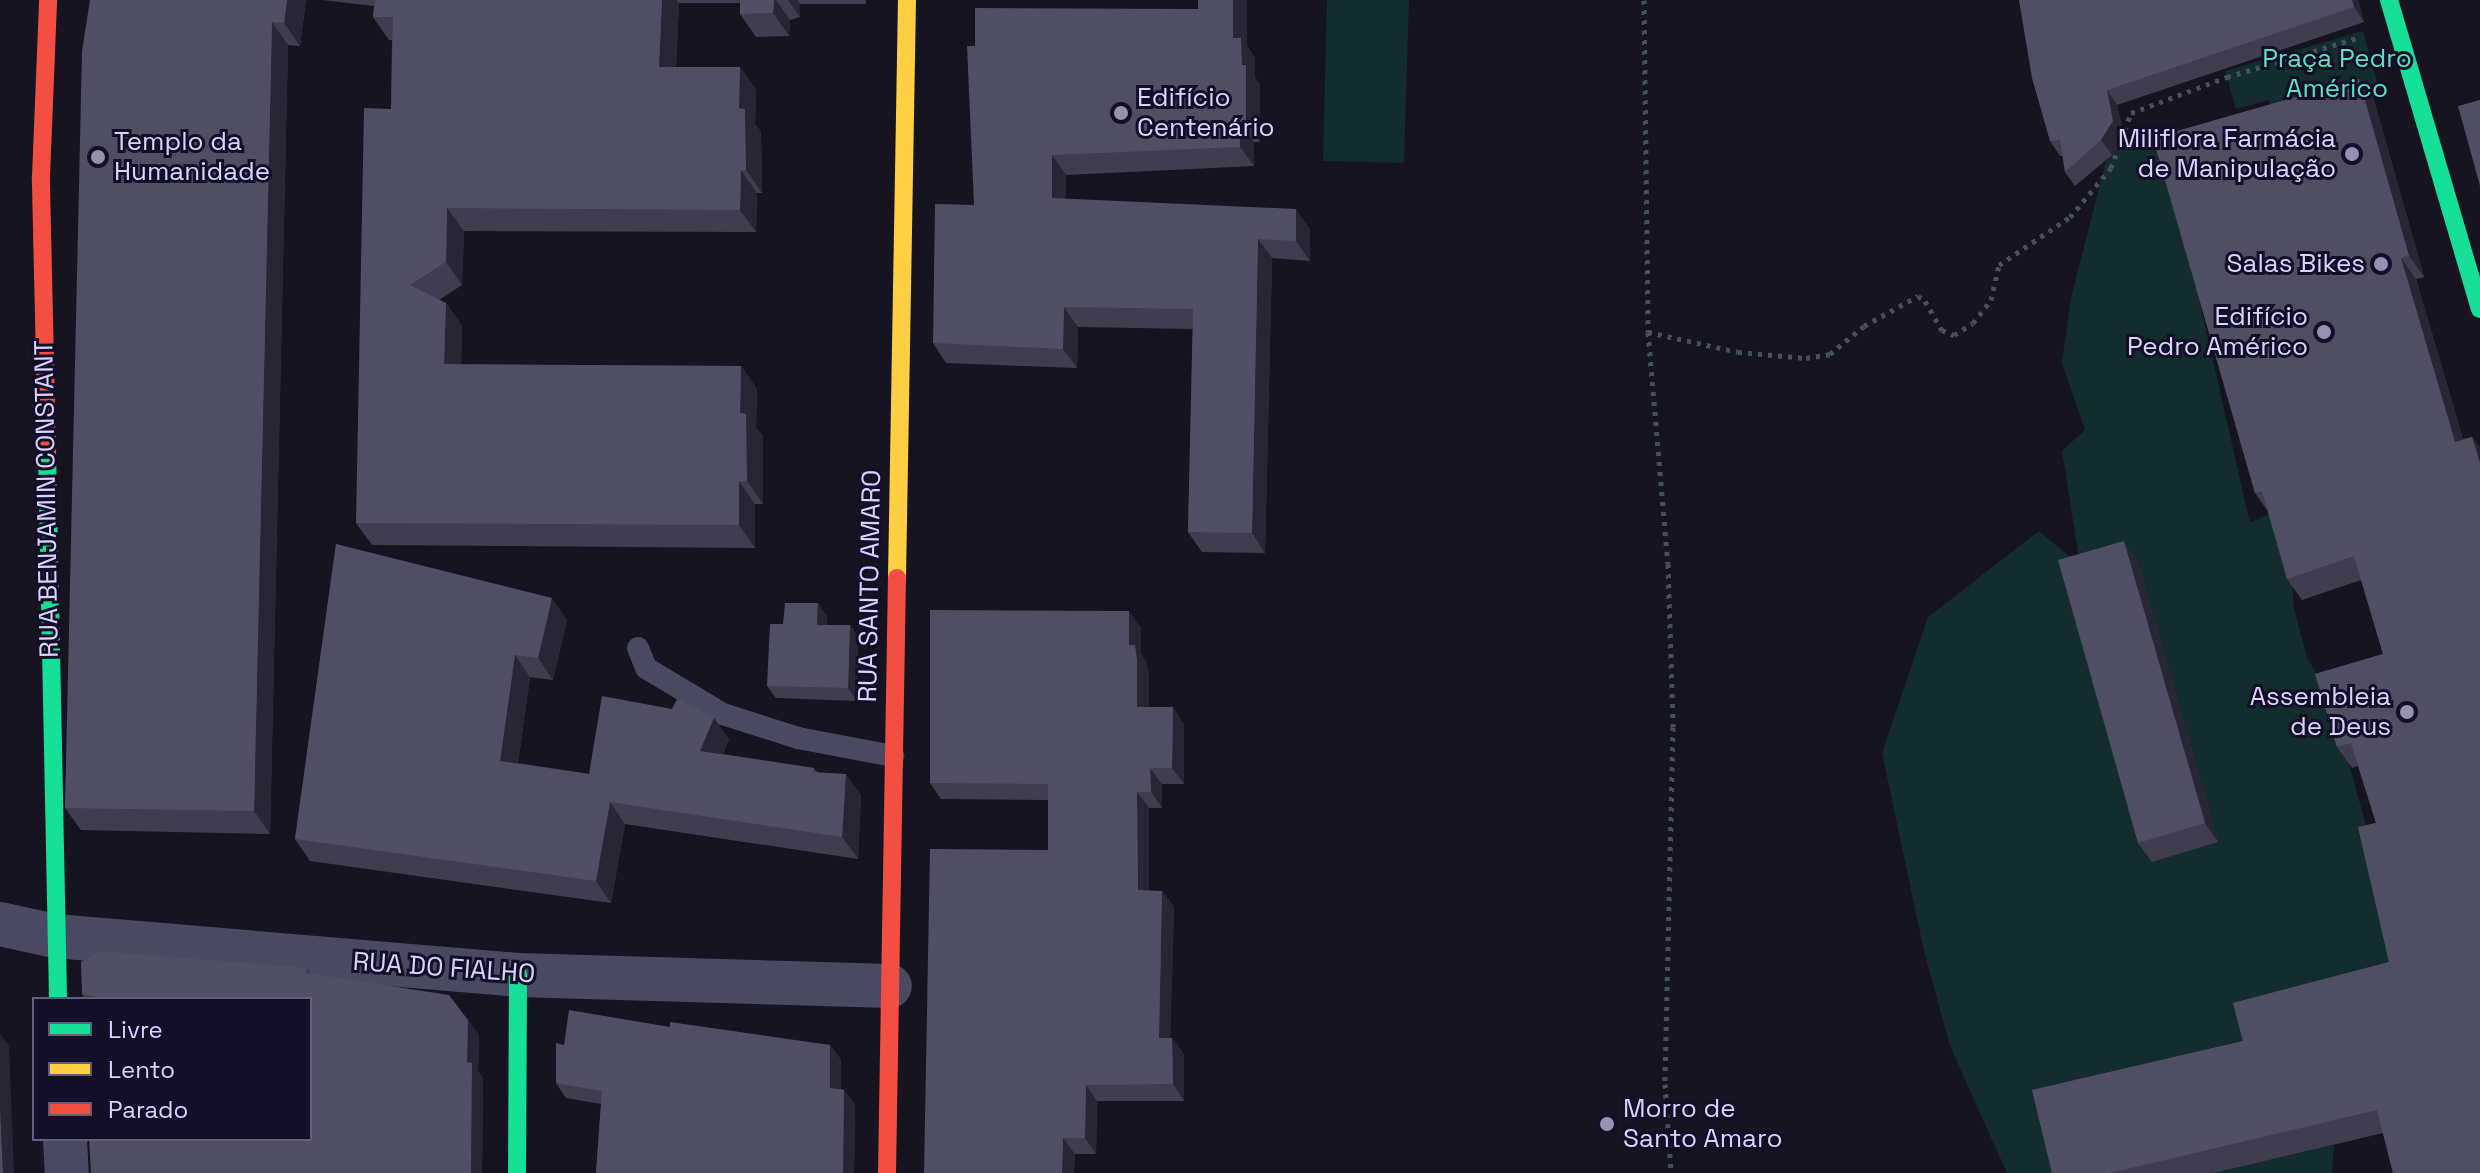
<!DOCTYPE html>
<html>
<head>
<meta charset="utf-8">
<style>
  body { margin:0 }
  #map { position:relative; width:2480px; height:1173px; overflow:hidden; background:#161421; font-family:"Space Grotesk",sans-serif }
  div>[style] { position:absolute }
  .green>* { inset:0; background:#132c2d }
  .path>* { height:5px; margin-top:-2.5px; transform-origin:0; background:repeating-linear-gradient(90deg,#44505f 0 4px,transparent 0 10px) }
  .lane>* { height:22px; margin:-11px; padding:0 11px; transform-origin:11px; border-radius:11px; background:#4a4962 }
  .street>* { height:44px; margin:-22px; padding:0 22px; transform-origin:22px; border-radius:22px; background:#4a4962 }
  .fast>* { height:18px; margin:-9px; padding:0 9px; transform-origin:9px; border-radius:9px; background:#16e098 }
  .slow>* { height:18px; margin:-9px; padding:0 9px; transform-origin:9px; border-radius:9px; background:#ffcf43 }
  .jam>* { height:18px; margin:-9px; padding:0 9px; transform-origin:9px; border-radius:9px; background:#f24e42 }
  .wall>* { inset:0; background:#403d50 }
  .shaded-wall>* { inset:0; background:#282635 }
  .building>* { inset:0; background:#504e63 }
  .dots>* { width:22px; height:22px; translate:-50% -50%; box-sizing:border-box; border:4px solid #130f26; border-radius:50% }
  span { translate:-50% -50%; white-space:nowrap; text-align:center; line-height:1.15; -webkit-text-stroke:6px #130f26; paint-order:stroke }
  .park-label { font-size:26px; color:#5fe0c0 }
  .poi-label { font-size:26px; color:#d9d4ff }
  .left { translate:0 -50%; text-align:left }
  .right { translate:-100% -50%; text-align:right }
  .street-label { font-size:26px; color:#d9d4ff }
  .legend { position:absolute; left:32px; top:997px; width:280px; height:144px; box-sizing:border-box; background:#130f26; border:2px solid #625e7d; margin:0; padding:10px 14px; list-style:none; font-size:24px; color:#d9d4ff }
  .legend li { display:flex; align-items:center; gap:16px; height:40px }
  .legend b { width:40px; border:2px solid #625e7d }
</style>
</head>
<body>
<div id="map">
  <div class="green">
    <div style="clip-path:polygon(1327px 0,1409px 0,1404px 163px,1323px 161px)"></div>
    <div style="clip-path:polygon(2363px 31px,2381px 96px,2276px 126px,2269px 100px,2236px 109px,2225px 71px)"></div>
    <div style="clip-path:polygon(2152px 132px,2167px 159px,2250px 523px,2269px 514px,2291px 564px,2294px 608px,2307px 658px,2330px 695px,2408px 977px,2061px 1173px,2007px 1173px,1950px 1046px,1924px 951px,1882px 753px,1928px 617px,2039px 531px,2080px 565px,2062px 451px,2085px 430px,2062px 363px,2071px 298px,2112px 137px)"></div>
    <div style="clip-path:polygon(2334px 1145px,2332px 1173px,2213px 1173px)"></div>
  </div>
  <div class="path">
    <div style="left:1644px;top:0;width:332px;rotate:89.3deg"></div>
    <div style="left:1648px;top:332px;width:233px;rotate:85.1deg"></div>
    <div style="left:1668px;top:564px;width:163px;rotate:88.2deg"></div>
    <div style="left:1673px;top:727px;width:357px;rotate:91.3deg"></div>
    <div style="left:1665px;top:1084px;width:89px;rotate:86.1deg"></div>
    <div style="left:1648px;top:332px;width:92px;rotate:12.5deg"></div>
    <div style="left:1738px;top:352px;width:68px;rotate:5deg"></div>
    <div style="left:1806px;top:358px;width:24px;rotate:-9deg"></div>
    <div style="left:1830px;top:354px;width:44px;rotate:-39.5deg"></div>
    <div style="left:1864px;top:326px;width:62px;rotate:-29.1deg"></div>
    <div style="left:1918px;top:296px;width:9px;rotate:36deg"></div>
    <div style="left:1925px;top:301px;width:34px;rotate:60deg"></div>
    <div style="left:1942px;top:330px;width:13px;rotate:23deg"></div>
    <div style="left:1954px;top:335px;width:22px;rotate:-32deg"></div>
    <div style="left:1973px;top:323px;width:29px;rotate:-52deg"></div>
    <div style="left:1991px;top:300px;width:36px;rotate:-77deg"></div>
    <div style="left:1999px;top:265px;width:86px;rotate:-34.1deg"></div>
    <div style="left:2070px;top:217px;width:64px;rotate:-50.1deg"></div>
    <div style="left:2111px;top:168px;width:59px;rotate:-70deg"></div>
    <div style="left:2131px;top:113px;width:103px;rotate:-20.6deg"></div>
    <div style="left:2227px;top:77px;width:136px;rotate:-16.7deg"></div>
  </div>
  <div class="lane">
    <div style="left:638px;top:648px;width:22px;rotate:68deg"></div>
    <div style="left:646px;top:668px;width:90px;rotate:30.9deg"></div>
    <div style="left:723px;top:714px;width:79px;rotate:17.7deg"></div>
    <div style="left:798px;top:738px;width:97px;rotate:10.7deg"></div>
  </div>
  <div class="street">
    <div style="left:0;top:924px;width:56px;rotate:12.3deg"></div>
    <div style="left:55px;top:936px;width:465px;rotate:4.8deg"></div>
    <div style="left:518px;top:975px;width:372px;rotate:1.7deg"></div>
    <div style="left:65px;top:1139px;width:34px;rotate:87deg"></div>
  </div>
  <div class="fast">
    <div style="left:2389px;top:0;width:322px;rotate:73.6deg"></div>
    <div style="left:47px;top:450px;width:549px;rotate:88.85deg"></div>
    <div style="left:517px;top:1173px;width:198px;rotate:-89.7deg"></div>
  </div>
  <div class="slow">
    <div style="left:897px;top:578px;width:578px;rotate:-89.01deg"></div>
  </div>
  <div class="jam">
    <div style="left:47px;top:450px;width:273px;rotate:-91.3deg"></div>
    <div style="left:41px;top:177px;width:177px;rotate:-87.7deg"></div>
    <div style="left:887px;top:1173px;width:595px;rotate:-89.04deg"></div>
  </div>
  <div class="wall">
    <div style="clip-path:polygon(90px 0,306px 0,300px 46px,288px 45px,270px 834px,81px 830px,65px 808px)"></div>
    <div style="clip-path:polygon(322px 0,866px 0,866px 4px,800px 4px,800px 17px,790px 20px,789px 36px,756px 37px,740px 14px,740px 3px,679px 3px,676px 67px,740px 67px,756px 90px,755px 124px,761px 132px,762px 193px,757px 193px,756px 232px,464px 231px,462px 285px,439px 300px,446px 303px,462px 326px,461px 365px,741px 366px,757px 389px,756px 428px,763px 436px,763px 504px,755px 504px,755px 548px,372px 545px,356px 523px,391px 109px,392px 40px,389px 40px,373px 17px,374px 6px)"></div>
    <div style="clip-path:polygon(1198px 0,1247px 0,1247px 46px,1255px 58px,1255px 78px,1260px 84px,1260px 142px,1254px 142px,1254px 166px,1066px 175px,1066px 199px,1310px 229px,1310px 261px,1272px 258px,1265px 553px,1202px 552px,1188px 532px,1193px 329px,1078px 327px,1077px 368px,946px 363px,933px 343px,974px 205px,975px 46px,1198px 9px)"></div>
    <div style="clip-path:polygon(2019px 0,2358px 0,2364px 22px,2117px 105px,2124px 135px,2112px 155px,2075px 186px,2065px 172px,2063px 156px,2060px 156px,2050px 141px)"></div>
    <div style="clip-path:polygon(2359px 79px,2374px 100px,2424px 277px,2416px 279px,2463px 439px,2472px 437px,2480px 448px,2480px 1173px,2393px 1173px,2383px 1133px,2214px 1173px,2052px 1173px,2032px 1090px,2243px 1041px,2233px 1003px,2389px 962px,2358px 827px,2376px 823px,2358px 766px,2352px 768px,2337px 747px,2315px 674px,2383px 654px,2361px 580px,2302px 600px,2287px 579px,2269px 513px,2255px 493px,2153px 138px)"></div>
    <div style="clip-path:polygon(336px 544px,567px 620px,553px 680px,530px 677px,518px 763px,589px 774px,729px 739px,723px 754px,814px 768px,817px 772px,861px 795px,858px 859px,625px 824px,611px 903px,310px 861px,295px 839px)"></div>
    <div style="clip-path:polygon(2137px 560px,2218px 842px,2152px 862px,2138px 843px)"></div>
    <div style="clip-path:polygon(827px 616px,827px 625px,850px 625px,858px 638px,857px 701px,776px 698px,767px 686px,783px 624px)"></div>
    <div style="clip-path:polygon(1141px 628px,1141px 654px,1146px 661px,1149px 675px,1149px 707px,1184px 724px,1184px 784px,1162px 784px,1162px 808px,1149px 808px,1149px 891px,1162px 891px,1174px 907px,1170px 1038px,1172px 1038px,1184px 1054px,1184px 1101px,1097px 1101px,1096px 1154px,1075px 1154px,1074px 1173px,924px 1173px,1048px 850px,1048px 800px,941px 799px,930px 783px)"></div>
    <div style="clip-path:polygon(307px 968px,311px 974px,479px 1035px,478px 1071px,483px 1078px,482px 1173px,91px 1173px,310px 999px,85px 999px,82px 994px)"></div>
    <div style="clip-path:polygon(670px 1027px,830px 1045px,841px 1060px,841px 1089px,844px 1090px,855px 1105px,854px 1173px,596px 1173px,601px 1104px,566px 1098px,556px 1083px,564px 1045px)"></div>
  </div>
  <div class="shaded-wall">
    <div style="clip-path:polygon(287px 0,306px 0,300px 46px,284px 23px)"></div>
    <div style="clip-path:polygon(662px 0,676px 0,679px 3px,675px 90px,659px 67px)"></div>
    <div style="clip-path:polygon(774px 0,776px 0,790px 20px,789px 36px,773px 13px)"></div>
    <div style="clip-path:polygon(788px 0,797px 0,800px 4px,800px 17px)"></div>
    <div style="clip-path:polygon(1233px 0,1247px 0,1247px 46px,1255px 58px,1255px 78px,1260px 84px,1260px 142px,1246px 122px,1242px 65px,1233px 38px)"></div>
    <div style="clip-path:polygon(2352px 0,2358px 0,2364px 22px,2354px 7px)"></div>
    <div style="clip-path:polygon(272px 22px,288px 45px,270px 834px,254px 811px)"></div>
    <div style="clip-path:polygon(740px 67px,756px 90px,755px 124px,761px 132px,762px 193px,746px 170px,739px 108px)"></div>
    <div style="clip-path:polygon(2359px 79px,2374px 100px,2424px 277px,2409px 256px)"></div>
    <div style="clip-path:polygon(2107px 90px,2117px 105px,2124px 135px,2112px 155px,2101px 140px)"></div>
    <div style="clip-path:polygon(1240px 122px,1254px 142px,1254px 166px,1240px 147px)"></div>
    <div style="clip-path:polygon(1052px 155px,1066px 175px,1066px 218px,1052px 198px)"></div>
    <div style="clip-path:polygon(741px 170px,757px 193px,756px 232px,740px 210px)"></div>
    <div style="clip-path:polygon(447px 208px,464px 231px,462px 285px,446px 262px)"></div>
    <div style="clip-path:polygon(1296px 209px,1310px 229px,1310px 261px,1296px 241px)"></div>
    <div style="clip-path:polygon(1258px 239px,1272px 258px,1265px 553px,1252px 533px)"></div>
    <div style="clip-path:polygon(2401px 258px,2416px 279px,2470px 463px,2455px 442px)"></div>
    <div style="clip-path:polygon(446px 303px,462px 326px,460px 387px,444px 364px)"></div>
    <div style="clip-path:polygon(1064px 307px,1078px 327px,1077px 368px,1063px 349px)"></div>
    <div style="clip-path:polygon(741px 366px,757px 389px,756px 428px,763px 436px,763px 504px,747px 481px,740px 413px)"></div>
    <div style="clip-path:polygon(2472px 437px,2480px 448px,2480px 463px)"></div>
    <div style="clip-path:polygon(739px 481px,755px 504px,755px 548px,739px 525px)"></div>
    <div style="clip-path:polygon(2124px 541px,2137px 560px,2218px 842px,2205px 823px)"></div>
    <div style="clip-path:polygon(552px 598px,567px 620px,553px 680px,538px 658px)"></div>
    <div style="clip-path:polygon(818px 603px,827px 616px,826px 637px,817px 625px)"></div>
    <div style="clip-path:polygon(1129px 611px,1141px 628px,1141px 654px,1146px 661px,1149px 675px,1149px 723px,1137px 707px,1129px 645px)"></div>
    <div style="clip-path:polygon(850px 625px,858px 638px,857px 701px,848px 688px)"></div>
    <div style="clip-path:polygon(515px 655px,530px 677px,515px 783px,500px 761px)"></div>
    <div style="clip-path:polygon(1173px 707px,1184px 724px,1184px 784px,1172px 768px)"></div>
    <div style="clip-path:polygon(714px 718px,729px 739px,715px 772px,700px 751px)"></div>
    <div style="clip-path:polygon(1150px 768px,1162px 784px,1162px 808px,1151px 792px)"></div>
    <div style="clip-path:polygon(846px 774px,861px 795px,858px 859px,842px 837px)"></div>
    <div style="clip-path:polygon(1137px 792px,1149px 808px,1149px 907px,1138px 890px)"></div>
    <div style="clip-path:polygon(610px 802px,625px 824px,611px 903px,596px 881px)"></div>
    <div style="clip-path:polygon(1162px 891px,1174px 907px,1170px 1054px,1159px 1038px)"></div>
    <div style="clip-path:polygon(468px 1020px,479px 1035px,478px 1071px,483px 1078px,482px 1173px,471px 1173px,467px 1062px)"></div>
    <div style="clip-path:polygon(0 1034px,9px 1046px,14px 1173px,3px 1173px,0 1107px)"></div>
    <div style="clip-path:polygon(1172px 1038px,1184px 1054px,1184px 1101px,1173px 1084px)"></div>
    <div style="clip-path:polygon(830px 1045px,841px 1060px,841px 1103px,830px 1088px)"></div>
    <div style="clip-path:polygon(1086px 1085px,1097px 1101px,1096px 1154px,1085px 1138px)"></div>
    <div style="clip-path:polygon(844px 1090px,855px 1105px,854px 1173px,843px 1173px)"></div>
    <div style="clip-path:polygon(1063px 1138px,1075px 1154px,1074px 1173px,1062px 1173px)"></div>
  </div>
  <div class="building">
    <div style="clip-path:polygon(90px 0,287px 0,284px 23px,272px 22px,254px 811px,65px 808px,82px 51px)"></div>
    <div style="clip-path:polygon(375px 0,662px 0,659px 67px,740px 67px,739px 108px,745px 109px,746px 170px,741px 170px,740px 210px,447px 208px,446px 262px,410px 285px,446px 303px,444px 364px,741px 366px,740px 413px,746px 414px,747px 481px,739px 481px,739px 525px,356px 523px,364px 108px,391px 109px,393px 17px,373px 17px)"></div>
    <div style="clip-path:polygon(740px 0,774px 0,773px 13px,740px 14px)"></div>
    <div style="clip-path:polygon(1198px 0,1233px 0,1233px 38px,1241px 38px,1242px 65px,1246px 65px,1246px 122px,1240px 122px,1240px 147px,1052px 155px,1052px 198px,1296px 209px,1296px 241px,1258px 239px,1252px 533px,1188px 532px,1193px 309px,1064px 307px,1063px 349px,933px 343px,935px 204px,974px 205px,967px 46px,975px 46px,975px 8px,1198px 9px)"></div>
    <div style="clip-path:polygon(2019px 0,2352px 0,2354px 7px,2107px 90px,2113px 121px,2101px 140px,2065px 172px,2060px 140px,2050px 141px,2032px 78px)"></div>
    <div style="clip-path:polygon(2359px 79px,2409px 256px,2401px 258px,2455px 442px,2472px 437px,2480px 463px,2480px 1173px,2393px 1173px,2377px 1110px,2110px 1173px,2052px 1173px,2032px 1090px,2243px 1041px,2233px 1003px,2389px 962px,2358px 827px,2376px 823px,2351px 743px,2337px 747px,2315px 674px,2383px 654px,2354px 556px,2287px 579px,2262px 491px,2255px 493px,2153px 138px)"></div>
    <div style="clip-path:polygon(2480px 100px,2480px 186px,2458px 106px)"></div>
    <div style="clip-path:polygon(2124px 541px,2205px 823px,2138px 843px,2058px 560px)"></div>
    <div style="clip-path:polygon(336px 544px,552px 598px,538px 658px,515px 655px,500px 761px,589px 774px,602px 696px,672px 709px,677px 699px,714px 718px,700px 751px,814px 768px,813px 772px,846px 774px,842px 837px,610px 802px,596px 881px,295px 839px)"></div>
    <div style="clip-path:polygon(785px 603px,818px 603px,817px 625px,850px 625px,848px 688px,767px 686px,770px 624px,783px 624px)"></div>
    <div style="clip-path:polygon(930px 610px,1129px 611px,1129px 645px,1135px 645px,1137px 659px,1137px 707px,1173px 707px,1172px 768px,1150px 768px,1151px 792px,1137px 792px,1138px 890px,1162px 891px,1159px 1038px,1172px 1038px,1173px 1084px,1086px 1085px,1085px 1138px,1063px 1138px,1062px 1173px,924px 1173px,930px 849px,1048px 850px,1048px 784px,930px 783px)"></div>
    <div style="clip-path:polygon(99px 951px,307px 968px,306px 973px,449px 995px,468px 1020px,467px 1062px,472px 1063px,471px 1173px,91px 1173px,89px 1139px,310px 1139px,310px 999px,102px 999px,102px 998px,82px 994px,81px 962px)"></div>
    <div style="clip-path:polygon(569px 1010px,670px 1027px,670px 1022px,830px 1045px,830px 1088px,844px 1090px,843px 1173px,596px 1173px,602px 1091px,556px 1083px,556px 1043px,564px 1045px)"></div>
    <div style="clip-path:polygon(0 1107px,3px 1173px,0 1173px)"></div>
  </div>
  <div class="dots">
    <div style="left:1121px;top:113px;background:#9591b1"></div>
    <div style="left:2352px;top:154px;background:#9591b1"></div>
    <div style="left:98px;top:157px;background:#9591b1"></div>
    <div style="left:2381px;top:264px;background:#9591b1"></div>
    <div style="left:2324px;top:332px;background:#9591b1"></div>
    <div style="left:2407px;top:712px;background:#9591b1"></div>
    <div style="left:1607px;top:1124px;background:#9591b1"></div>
  </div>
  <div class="park-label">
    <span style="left:2337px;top:74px">Praça Pedro<br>Américo</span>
  </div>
  <div class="poi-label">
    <span class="left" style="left:1137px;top:113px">Edifício<br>Centenário</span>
    <span class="right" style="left:2336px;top:154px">Miliflora Farmácia<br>de Manipulação</span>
    <span class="left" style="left:114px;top:157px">Templo da<br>Humanidade</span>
    <span class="right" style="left:2365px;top:264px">Salas Bikes</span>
    <span class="right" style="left:2308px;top:332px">Edifício<br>Pedro Américo</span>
    <span class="right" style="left:2391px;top:712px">Assembleia<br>de Deus</span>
    <span class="left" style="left:1623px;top:1124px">Morro de<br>Santo Amaro</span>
  </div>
  <div class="street-label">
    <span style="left:47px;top:499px;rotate:-91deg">RUA BENJAMIN CONSTANT</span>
    <span style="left:870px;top:586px;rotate:-89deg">RUA SANTO AMARO</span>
    <span style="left:444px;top:968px;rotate:4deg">RUA DO FIALHO</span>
  </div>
  <ul class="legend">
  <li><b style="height:10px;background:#16e098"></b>Livre</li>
  <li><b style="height:10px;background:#ffcf43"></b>Lento</li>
  <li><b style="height:10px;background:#f24e42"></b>Parado</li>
  </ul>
</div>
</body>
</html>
